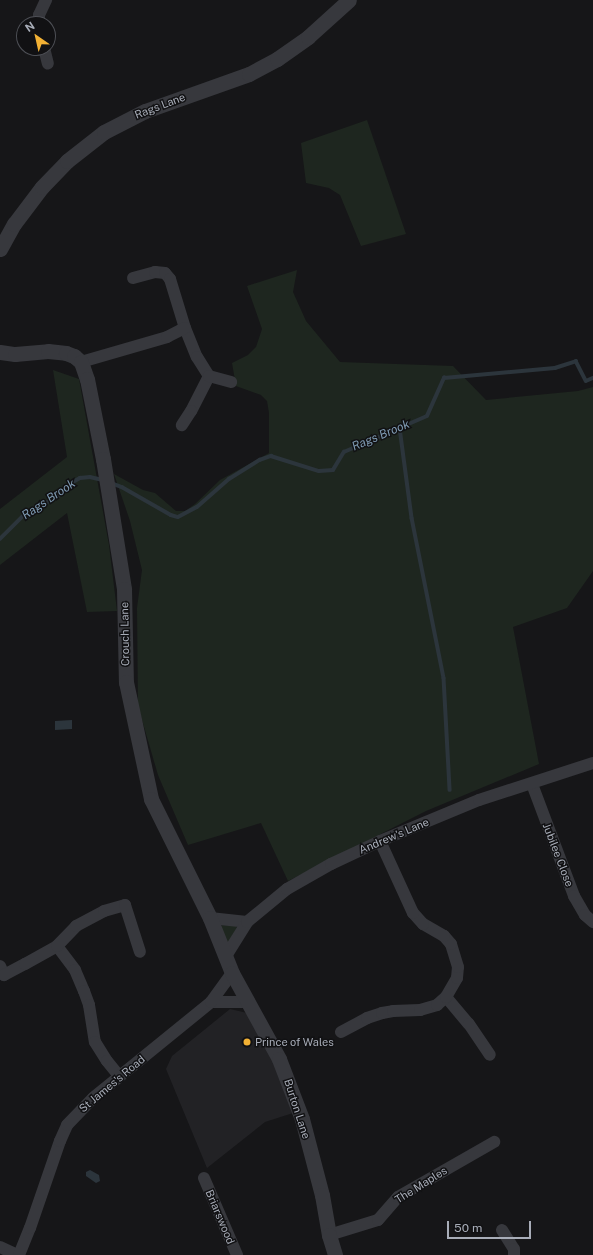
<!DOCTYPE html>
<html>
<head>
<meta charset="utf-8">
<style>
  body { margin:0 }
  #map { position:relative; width:593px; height:1255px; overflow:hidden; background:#161618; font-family:"Public Sans",sans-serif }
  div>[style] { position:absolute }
  .built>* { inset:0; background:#222225 }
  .green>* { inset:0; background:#1e261f }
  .water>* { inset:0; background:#2c353c }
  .stream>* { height:3.5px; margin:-1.75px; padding:0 1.75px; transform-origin:1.75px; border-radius:1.75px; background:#2c353c }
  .minor>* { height:12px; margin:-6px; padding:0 6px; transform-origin:6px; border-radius:6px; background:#37383d }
  .tertiary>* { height:15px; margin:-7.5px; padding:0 7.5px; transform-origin:7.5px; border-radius:7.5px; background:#37383d }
  .dots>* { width:11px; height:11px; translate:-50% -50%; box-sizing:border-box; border:2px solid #111113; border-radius:50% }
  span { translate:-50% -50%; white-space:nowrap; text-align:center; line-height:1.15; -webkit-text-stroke:3px #111113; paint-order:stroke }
  .street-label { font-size:11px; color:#a8adb8 }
  .poi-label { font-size:11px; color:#a8adb8 }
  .left { translate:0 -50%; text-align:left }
  .water-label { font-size:12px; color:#7f9bb3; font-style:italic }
  .north { position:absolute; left:16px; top:16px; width:40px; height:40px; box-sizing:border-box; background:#111113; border:1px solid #4d4f55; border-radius:50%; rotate:326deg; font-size:11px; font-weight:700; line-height:16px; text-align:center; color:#a8adb8 }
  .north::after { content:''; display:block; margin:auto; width:14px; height:18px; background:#f2b134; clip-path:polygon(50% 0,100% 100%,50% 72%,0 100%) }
  .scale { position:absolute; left:447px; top:1221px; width:84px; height:18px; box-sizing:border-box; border:2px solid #a8adb8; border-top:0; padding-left:5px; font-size:12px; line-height:14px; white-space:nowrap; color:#a8adb8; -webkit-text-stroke:3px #111113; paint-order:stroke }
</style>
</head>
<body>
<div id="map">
  <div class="built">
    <div style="clip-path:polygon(230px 1009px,247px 1013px,279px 1072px,293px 1113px,265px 1122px,207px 1168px,166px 1069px,172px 1056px)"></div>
  </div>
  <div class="green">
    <div style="clip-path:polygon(367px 120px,406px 234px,361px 246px,340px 195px,329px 188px,306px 183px,301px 143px)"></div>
    <div style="clip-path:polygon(297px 270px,293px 292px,306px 321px,340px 362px,453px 366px,486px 400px,578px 391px,593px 387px,593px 571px,567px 608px,513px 627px,539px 764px,426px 811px,288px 881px,261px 823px,188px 845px,158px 775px,138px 706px,137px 608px,142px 570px,130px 521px,114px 474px,143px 490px,155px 493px,176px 511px,185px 511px,195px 504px,220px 480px,269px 453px,269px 413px,267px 401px,261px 395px,236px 386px,232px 363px,248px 355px,256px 347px,262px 329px,247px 286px)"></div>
    <div style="clip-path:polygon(53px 370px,79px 379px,109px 545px,117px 611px,87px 612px,67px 513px,0 565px,0 509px,67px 457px)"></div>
    <div style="clip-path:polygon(222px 925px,236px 926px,237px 928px,227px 944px,221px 927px)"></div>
  </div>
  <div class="water">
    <div style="clip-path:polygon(72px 720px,72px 729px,55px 730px,55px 721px)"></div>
    <div style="clip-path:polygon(90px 1170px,99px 1175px,100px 1181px,96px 1183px,86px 1176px,86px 1172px)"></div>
  </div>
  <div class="stream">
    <div style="left:400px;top:428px;width:91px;rotate:82.4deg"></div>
    <div style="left:412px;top:518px;width:163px;rotate:78.7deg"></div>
    <div style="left:444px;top:678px;width:112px;rotate:86.9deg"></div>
    <div style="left:111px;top:483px;width:12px;rotate:20deg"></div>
    <div style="left:122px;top:487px;width:56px;rotate:29.7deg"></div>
    <div style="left:171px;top:515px;width:7px;rotate:16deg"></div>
    <div style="left:178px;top:517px;width:21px;rotate:-28deg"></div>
    <div style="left:197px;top:507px;width:43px;rotate:-41.2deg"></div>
    <div style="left:229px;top:479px;width:36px;rotate:-32deg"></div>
    <div style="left:260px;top:460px;width:12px;rotate:-20deg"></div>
    <div style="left:271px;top:456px;width:50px;rotate:17.4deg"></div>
    <div style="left:319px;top:471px;width:14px;rotate:-4deg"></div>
    <div style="left:333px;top:470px;width:21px;rotate:-59deg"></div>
    <div style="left:344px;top:452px;width:90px;rotate:-23.4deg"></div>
    <div style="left:427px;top:416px;width:42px;rotate:-65.9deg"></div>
    <div style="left:444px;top:378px;width:111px;rotate:-5.1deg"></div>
    <div style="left:555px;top:368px;width:22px;rotate:-18deg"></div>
    <div style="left:576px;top:361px;width:22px;rotate:63deg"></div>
    <div style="left:586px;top:381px;width:8px;rotate:-23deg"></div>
    <div style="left:0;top:539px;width:37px;rotate:-45deg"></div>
    <div style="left:26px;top:513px;width:34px;rotate:-27deg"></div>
    <div style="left:56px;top:498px;width:23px;rotate:-43deg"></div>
    <div style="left:73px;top:482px;width:8px;rotate:-30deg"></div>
    <div style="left:80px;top:478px;width:10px;rotate:-6deg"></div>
    <div style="left:90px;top:477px;width:13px;rotate:13deg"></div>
  </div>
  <div class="minor">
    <div style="left:39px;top:24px;width:9px;rotate:-90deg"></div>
    <div style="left:39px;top:15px;width:17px;rotate:-65deg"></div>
    <div style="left:44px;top:48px;width:16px;rotate:76deg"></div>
    <div style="left:133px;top:278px;width:23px;rotate:-15deg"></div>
    <div style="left:155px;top:272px;width:10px;rotate:6deg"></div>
    <div style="left:165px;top:273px;width:8px;rotate:50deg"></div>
    <div style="left:170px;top:279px;width:51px;rotate:73deg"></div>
    <div style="left:185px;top:328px;width:31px;rotate:68deg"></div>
    <div style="left:197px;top:357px;width:22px;rotate:58deg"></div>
    <div style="left:209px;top:376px;width:39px;rotate:117deg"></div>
    <div style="left:191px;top:411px;width:17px;rotate:123deg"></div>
    <div style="left:81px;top:362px;width:90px;rotate:-16.2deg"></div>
    <div style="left:167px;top:337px;width:20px;rotate:-27deg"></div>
    <div style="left:209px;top:376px;width:23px;rotate:15deg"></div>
    <div style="left:532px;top:784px;width:120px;rotate:69.4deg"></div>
    <div style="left:574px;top:896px;width:22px;rotate:60deg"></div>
    <div style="left:585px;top:915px;width:11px;rotate:41deg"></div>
    <div style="left:210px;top:918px;width:37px;rotate:6deg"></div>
    <div style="left:57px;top:946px;width:30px;rotate:53deg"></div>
    <div style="left:75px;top:970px;width:23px;rotate:67deg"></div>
    <div style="left:84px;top:991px;width:15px;rotate:70deg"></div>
    <div style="left:89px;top:1005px;width:37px;rotate:81deg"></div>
    <div style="left:95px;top:1042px;width:22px;rotate:58deg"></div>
    <div style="left:107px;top:1061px;width:19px;rotate:51deg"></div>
    <div style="left:226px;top:956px;width:40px;rotate:-58deg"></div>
    <div style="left:247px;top:922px;width:52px;rotate:-39.5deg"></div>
    <div style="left:287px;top:889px;width:51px;rotate:-29.6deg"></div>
    <div style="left:331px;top:864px;width:54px;rotate:-25.1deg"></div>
    <div style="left:380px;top:841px;width:107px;rotate:-22.5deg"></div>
    <div style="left:479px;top:800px;width:120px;rotate:-18deg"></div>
    <div style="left:0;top:966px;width:10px;rotate:66deg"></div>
    <div style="left:4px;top:975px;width:24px;rotate:-28deg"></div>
    <div style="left:25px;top:964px;width:37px;rotate:-29deg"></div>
    <div style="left:57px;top:946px;width:28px;rotate:-46deg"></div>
    <div style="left:76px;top:926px;width:32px;rotate:-28deg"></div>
    <div style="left:104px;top:911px;width:22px;rotate:-16deg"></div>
    <div style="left:125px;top:905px;width:49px;rotate:72.3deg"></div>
    <div style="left:446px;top:997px;width:35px;rotate:50deg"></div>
    <div style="left:469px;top:1024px;width:37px;rotate:56deg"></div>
    <div style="left:211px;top:1002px;width:38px"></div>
    <div style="left:341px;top:1032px;width:30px;rotate:-28deg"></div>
    <div style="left:367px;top:1018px;width:16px;rotate:-18deg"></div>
    <div style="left:382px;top:1013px;width:11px;rotate:-10deg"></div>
    <div style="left:393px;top:1011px;width:27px;rotate:-2deg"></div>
    <div style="left:420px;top:1010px;width:18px;rotate:-16deg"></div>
    <div style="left:437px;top:1005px;width:12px;rotate:-42deg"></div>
    <div style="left:446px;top:997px;width:22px;rotate:-60deg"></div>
    <div style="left:457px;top:978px;width:11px;rotate:-85deg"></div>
    <div style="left:458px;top:967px;width:24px;rotate:-107deg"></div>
    <div style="left:451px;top:944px;width:11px;rotate:-131deg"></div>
    <div style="left:444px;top:936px;width:24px;rotate:-150deg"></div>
    <div style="left:423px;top:924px;width:15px;rotate:-132deg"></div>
    <div style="left:413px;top:913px;width:79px;rotate:-114.6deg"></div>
    <div style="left:204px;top:1178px;width:84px;rotate:66.8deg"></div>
    <div style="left:502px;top:1230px;width:22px;rotate:58deg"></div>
    <div style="left:514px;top:1249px;width:6px;rotate:90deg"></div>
    <div style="left:329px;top:1235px;width:51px;rotate:-17deg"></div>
    <div style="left:378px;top:1220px;width:30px;rotate:-49deg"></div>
    <div style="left:398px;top:1197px;width:111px;rotate:-29.8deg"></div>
    <div style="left:0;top:1247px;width:19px;rotate:25deg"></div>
    <div style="left:19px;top:1255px;width:29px;rotate:-68deg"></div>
    <div style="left:30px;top:1228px;width:92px;rotate:-71deg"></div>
    <div style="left:60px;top:1141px;width:17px;rotate:-66deg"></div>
    <div style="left:67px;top:1125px;width:37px;rotate:-46deg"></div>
    <div style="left:93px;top:1098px;width:152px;rotate:-39.1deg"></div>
    <div style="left:211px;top:1002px;width:36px;rotate:-54deg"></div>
  </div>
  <div class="tertiary">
    <div style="left:0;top:249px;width:29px;rotate:-61deg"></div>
    <div style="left:14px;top:224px;width:46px;rotate:-52.9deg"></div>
    <div style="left:42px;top:187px;width:36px;rotate:-46deg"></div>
    <div style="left:67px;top:161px;width:47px;rotate:-38.1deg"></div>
    <div style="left:104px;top:132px;width:46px;rotate:-27.1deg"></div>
    <div style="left:145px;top:111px;width:110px;rotate:-19.6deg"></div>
    <div style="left:249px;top:74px;width:32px;rotate:-28deg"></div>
    <div style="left:277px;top:59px;width:38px;rotate:-35deg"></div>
    <div style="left:308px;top:37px;width:55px;rotate:-42.1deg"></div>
    <div style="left:0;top:352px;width:15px;rotate:8deg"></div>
    <div style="left:15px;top:354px;width:33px;rotate:-5deg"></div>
    <div style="left:48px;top:351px;width:18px;rotate:6deg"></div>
    <div style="left:66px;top:353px;width:9px;rotate:21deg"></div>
    <div style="left:74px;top:356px;width:9px;rotate:41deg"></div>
    <div style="left:81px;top:362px;width:18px;rotate:71deg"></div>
    <div style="left:87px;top:379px;width:82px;rotate:78.7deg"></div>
    <div style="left:103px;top:459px;width:132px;rotate:80.8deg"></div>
    <div style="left:124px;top:589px;width:93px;rotate:88.8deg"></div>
    <div style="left:126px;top:682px;width:120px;rotate:77.9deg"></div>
    <div style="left:151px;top:799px;width:133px;rotate:63.6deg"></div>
    <div style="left:210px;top:918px;width:59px;rotate:68.2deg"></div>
    <div style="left:232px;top:973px;width:98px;rotate:61.3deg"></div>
    <div style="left:279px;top:1059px;width:64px;rotate:69deg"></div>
    <div style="left:302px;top:1119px;width:79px;rotate:75.3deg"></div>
    <div style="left:322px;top:1195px;width:41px;rotate:80.1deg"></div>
    <div style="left:329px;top:1235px;width:21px;rotate:73deg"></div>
  </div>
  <div class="dots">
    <div style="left:247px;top:1042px;background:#f2b134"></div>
  </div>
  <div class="street-label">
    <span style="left:160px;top:106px;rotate:-21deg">Rags Lane</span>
    <span style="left:125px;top:634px;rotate:-91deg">Crouch Lane</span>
    <span style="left:394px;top:836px;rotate:-23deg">Andrew's Lane</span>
    <span style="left:558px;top:855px;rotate:69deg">Jubilee Close</span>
    <span style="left:112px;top:1084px;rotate:-40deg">St James's Road</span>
    <span style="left:297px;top:1109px;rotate:72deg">Burton Lane</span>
    <span style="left:421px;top:1185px;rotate:-32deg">The Maples</span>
    <span style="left:220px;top:1217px;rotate:67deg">Briarswood</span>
  </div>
  <div class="poi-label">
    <span class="left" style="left:255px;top:1042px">Prince of Wales</span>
  </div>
  <div class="water-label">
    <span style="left:381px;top:436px;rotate:-23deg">Rags Brook</span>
    <span style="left:49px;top:500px;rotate:-34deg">Rags Brook</span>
  </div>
  <div class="north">N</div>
  <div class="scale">50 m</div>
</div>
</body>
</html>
